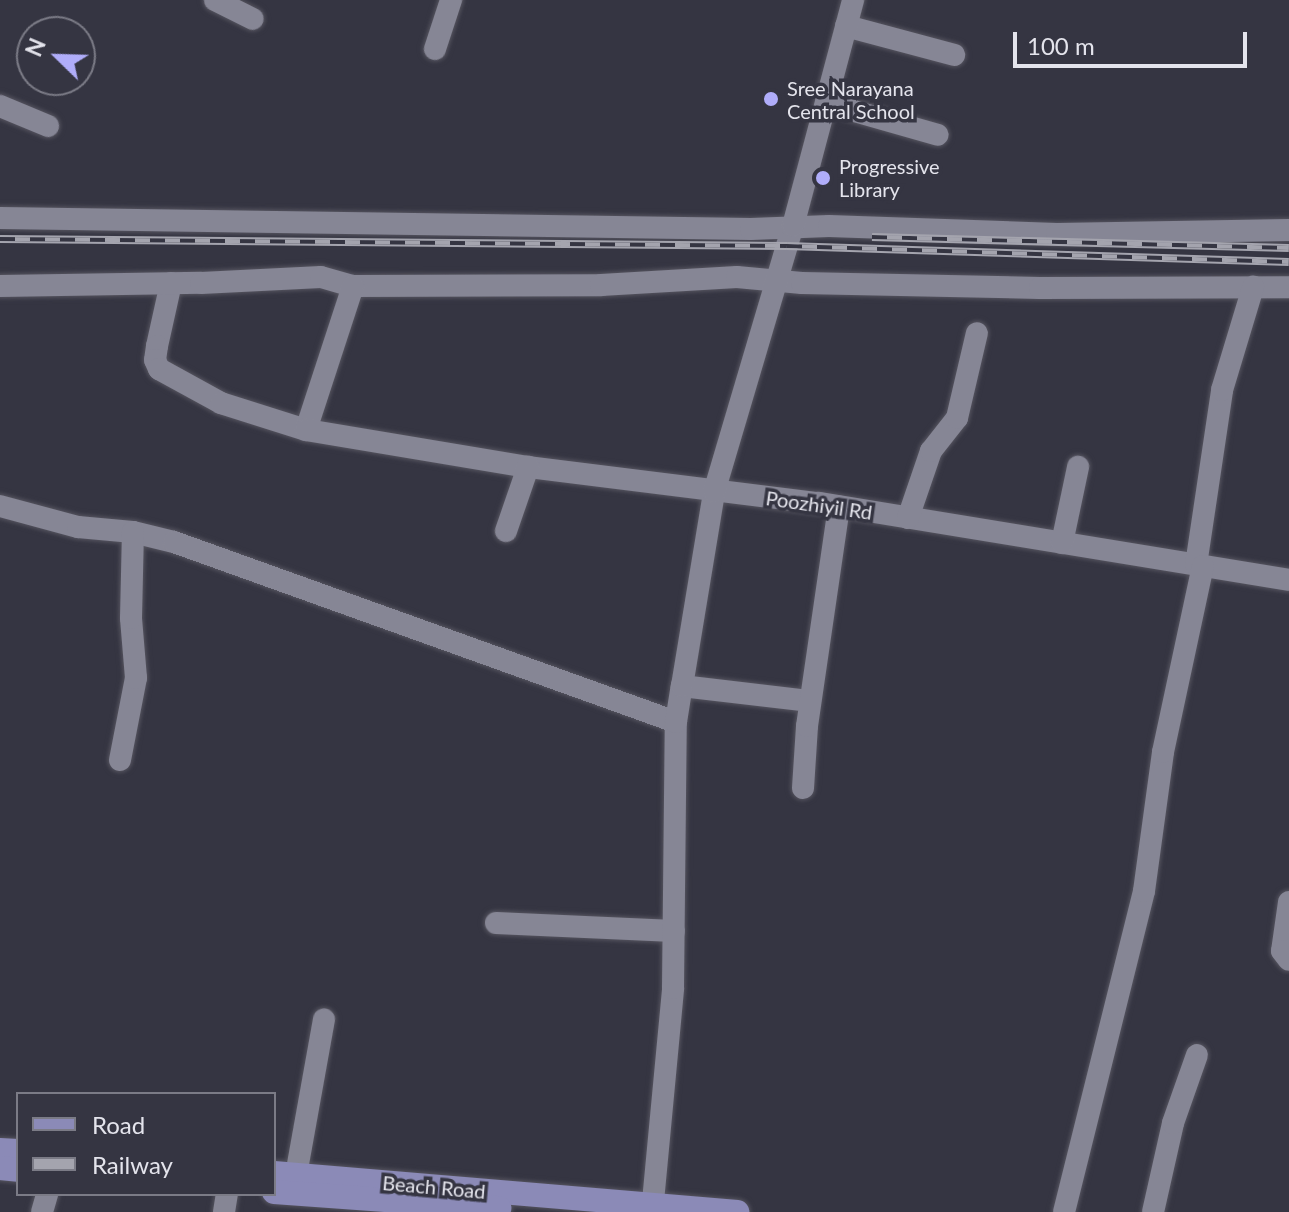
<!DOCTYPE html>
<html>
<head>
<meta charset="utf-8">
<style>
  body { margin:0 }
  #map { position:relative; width:1289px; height:1212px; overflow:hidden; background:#353542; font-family:Lato,sans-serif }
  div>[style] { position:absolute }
  .roads { filter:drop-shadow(0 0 2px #55545f) drop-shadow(0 0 2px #55545f) }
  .minor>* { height:22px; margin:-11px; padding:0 11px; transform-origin:11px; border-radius:11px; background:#868695 }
  .major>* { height:24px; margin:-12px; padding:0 12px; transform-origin:12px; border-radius:12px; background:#8b8ab7 }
  .rail>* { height:8px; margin-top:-4px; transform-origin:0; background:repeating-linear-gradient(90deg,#353542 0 15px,#a4a4ae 0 30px); box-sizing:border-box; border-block:2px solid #a4a4ae }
  .dots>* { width:22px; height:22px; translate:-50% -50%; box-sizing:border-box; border:4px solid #353542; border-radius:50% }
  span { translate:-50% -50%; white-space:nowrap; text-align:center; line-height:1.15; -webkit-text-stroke:7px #353542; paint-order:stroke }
  .poi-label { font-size:20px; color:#e4e4ec }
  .left { translate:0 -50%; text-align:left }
  .street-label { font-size:20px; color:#e4e4ec }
  .legend { position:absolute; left:16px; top:1092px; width:260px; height:104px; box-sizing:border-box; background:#353542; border:2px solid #7b7b86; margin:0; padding:10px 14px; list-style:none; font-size:24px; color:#e4e4ec }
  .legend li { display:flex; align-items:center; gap:16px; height:40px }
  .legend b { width:40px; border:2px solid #7b7b86 }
  .north { position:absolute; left:16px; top:16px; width:80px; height:80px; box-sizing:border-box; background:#353542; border:2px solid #7b7b86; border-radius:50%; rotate:293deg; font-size:22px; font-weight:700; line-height:32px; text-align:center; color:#e4e4ec }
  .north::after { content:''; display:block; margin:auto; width:28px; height:36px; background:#b0adfa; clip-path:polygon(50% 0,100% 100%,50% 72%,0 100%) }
  .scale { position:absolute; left:1013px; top:32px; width:234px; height:36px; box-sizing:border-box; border:4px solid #e4e4ec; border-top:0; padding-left:10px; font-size:24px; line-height:28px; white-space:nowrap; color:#e4e4ec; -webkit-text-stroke:6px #353542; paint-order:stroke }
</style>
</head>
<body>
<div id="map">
  <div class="roads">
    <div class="minor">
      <div style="left:215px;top:0;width:42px;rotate:26.6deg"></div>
      <div style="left:846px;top:26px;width:112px;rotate:15deg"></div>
      <div style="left:435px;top:49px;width:52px;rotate:-71.9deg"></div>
      <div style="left:826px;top:103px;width:116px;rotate:15.9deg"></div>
      <div style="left:0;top:106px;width:52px;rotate:22.6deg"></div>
      <div style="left:0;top:218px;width:751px;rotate:0.84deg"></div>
      <div style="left:751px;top:229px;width:78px;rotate:-2.2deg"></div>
      <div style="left:829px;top:226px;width:228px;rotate:2deg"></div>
      <div style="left:1057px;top:234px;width:232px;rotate:-1deg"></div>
      <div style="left:171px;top:283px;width:65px;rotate:102.5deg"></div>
      <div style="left:157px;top:346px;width:14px;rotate:98deg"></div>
      <div style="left:155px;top:360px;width:10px;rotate:66deg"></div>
      <div style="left:159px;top:369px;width:71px;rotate:28.7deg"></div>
      <div style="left:221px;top:403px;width:89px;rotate:17.6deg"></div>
      <div style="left:0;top:286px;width:201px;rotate:-0.9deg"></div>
      <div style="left:201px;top:283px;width:120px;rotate:-2.9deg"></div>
      <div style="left:321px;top:277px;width:33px;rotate:16deg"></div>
      <div style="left:353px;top:286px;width:248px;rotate:-0.2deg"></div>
      <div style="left:601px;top:285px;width:136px;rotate:-3.4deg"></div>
      <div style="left:737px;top:277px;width:65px;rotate:5.3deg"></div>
      <div style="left:802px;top:283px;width:238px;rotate:1.2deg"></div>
      <div style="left:1040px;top:288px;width:249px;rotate:-0.2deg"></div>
      <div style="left:353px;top:286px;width:151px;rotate:108.1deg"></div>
      <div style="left:306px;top:430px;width:225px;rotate:9.5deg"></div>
      <div style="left:528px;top:467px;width:293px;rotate:7.1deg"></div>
      <div style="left:819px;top:503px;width:476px;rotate:9.3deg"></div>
      <div style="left:0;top:506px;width:81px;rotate:15.1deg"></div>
      <div style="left:78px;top:527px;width:55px;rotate:5.2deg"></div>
      <div style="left:133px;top:532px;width:42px;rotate:13.7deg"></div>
      <div style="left:174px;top:542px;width:533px;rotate:19.73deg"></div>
      <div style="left:908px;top:518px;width:71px;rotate:-71.1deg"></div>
      <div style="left:931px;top:451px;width:42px;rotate:-51.8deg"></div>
      <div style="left:957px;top:418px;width:87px;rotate:-76.8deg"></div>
      <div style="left:506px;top:531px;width:68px;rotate:-71deg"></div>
      <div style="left:1062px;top:543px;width:78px;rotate:-78.1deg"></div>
      <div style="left:1196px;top:565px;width:177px;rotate:-81.5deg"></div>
      <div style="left:1222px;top:390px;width:108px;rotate:-73.2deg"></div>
      <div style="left:682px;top:686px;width:129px;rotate:6.7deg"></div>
      <div style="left:120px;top:760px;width:84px;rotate:-79deg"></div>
      <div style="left:136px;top:678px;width:60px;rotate:-94.8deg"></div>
      <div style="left:131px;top:618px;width:86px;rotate:-88.7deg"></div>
      <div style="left:803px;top:788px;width:62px;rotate:-86.3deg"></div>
      <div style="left:807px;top:726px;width:222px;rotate:-81.7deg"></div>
      <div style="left:1289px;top:902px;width:49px;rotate:98.1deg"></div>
      <div style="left:1282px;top:951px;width:11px;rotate:52deg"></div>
      <div style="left:496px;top:923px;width:178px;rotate:2.6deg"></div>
      <div style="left:296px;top:1175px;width:158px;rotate:-79.8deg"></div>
      <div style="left:42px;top:1212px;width:19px;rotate:-74deg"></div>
      <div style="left:224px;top:1212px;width:18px;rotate:-81deg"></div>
      <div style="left:652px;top:1212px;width:225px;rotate:-84.6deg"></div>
      <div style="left:673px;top:988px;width:266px;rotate:-89.4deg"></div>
      <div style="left:676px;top:722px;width:36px;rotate:-81deg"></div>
      <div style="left:682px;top:686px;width:197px;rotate:-80.6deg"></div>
      <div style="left:714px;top:492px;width:277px;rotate:-73.5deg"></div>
      <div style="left:793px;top:226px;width:234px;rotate:-75.1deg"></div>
      <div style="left:1064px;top:1212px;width:331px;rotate:-76deg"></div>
      <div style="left:1144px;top:891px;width:140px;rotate:-82.2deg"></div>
      <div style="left:1163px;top:752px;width:190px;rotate:-77.9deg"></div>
      <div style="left:1153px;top:1212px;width:91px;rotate:-77.3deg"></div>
      <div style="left:1173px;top:1123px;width:72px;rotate:-70.6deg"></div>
    </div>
    <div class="major">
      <div style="left:0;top:1150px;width:18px;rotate:3deg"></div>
      <div style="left:0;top:1168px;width:18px;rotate:6deg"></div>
      <div style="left:274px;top:1173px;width:465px;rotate:4.8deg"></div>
      <div style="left:274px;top:1192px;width:226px;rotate:4.1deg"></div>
    </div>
  </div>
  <div class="rail">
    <div style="left:872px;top:237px;width:417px;rotate:1.5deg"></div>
    <div style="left:0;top:239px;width:787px;rotate:0.51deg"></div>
    <div style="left:787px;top:246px;width:502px;rotate:1.83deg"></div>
  </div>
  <div class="dots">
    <div style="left:771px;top:99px;background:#b0adfa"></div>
    <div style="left:823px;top:178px;background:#b0adfa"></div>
  </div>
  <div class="poi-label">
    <span class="left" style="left:787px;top:100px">Sree Narayana<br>Central School</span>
    <span class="left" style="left:839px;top:178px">Progressive<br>Library</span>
  </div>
  <div class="street-label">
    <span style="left:819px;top:505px;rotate:8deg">Poozhiyil Rd</span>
    <span style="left:434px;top:1187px;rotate:5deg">Beach Road</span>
  </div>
  <ul class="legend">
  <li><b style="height:10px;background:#8b8ab7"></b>Road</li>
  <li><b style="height:10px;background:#a4a4ae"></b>Railway</li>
  </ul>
  <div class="north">N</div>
  <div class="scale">100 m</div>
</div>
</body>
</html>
